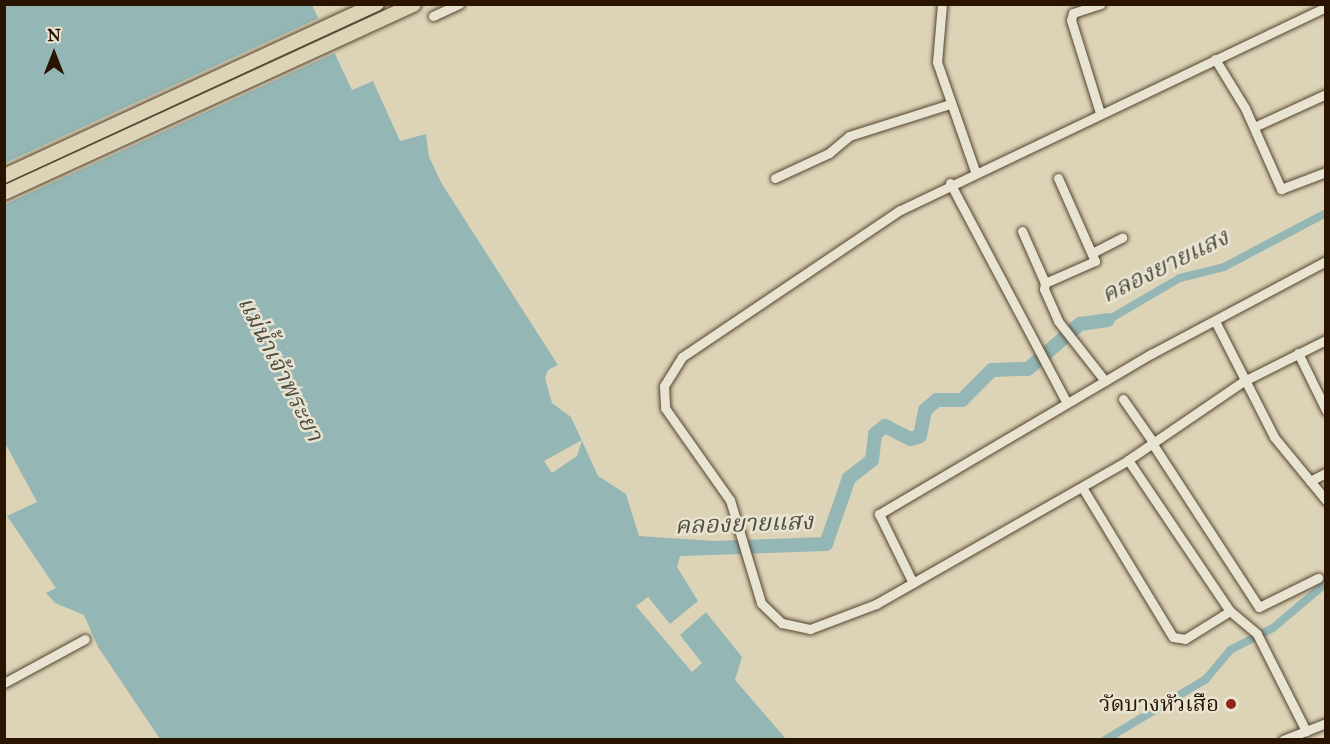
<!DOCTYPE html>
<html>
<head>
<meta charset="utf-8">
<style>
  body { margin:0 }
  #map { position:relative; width:1330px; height:744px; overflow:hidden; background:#ddd4b8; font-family:"IM FELL Great Primer","Noto Serif Thai",serif }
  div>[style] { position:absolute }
  .water>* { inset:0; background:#94b7b6 }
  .pier>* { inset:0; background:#ddd4b8 }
  .canal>* { height:8px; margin:-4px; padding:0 4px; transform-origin:4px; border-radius:4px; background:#94b7b6 }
  .river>* { height:14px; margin:-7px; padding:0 7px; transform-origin:7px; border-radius:7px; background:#94b7b6 }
  .roads { filter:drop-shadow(0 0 2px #56442f) drop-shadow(0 0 2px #56442f) }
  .minor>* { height:9px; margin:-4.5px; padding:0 4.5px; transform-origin:4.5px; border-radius:4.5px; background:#e9e3d1 }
  .highway>* { height:14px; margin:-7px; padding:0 7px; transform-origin:7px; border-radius:7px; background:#ddd4b8 }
  .dots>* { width:16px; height:16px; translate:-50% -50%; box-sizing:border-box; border:3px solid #e9e3d1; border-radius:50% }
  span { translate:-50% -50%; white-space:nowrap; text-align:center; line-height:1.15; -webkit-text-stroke:5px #e9e3d1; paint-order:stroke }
  .poi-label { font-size:22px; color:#291401 }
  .right { translate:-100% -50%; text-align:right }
  .water-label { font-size:24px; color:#4e4d40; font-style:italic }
  .frame { position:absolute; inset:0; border:6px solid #291401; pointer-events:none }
  .north { position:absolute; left:24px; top:24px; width:60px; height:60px; -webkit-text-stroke:4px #e9e3d1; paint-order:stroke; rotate:0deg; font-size:16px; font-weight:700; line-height:24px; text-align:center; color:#291401 }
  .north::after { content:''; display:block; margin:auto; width:21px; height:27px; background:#291401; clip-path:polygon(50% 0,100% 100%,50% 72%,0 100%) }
</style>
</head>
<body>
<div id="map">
  <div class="water">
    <div style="clip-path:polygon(4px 5px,312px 5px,352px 90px,373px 81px,400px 141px,426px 134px,429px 157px,442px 184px,558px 365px,548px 370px,545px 378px,552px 403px,571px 417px,598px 476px,626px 494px,639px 536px,730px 542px,732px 551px,699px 550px,680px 556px,677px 567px,698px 601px,670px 624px,648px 597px,636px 606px,692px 672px,702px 663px,680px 635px,706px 612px,742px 657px,735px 680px,786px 739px,160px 739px,98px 647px,84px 615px,55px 603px,46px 593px,56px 588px,7px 516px,37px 502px,5px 443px)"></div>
  </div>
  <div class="pier">
    <div style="clip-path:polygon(321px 17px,337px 52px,4px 205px,5px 163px)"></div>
    <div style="clip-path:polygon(582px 440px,577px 456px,552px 473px,544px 461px)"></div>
  </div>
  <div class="canal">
    <div style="left:1108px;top:320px;width:83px;rotate:-30.3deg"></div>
    <div style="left:1180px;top:278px;width:45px;rotate:-14deg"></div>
    <div style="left:1224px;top:267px;width:115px;rotate:-27.9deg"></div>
    <div style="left:1105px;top:740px;width:118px;rotate:-31.1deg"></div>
    <div style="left:1206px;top:679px;width:38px;rotate:-50deg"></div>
    <div style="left:1230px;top:650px;width:48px;rotate:-27.1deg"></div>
    <div style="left:1273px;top:628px;width:70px;rotate:-40.3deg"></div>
  </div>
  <div class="river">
    <div style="left:682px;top:549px;width:144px;rotate:-2deg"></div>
    <div style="left:826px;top:544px;width:70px;rotate:-70.8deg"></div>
    <div style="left:849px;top:478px;width:29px;rotate:-38deg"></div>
    <div style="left:872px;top:460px;width:26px;rotate:-83deg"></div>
    <div style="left:875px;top:434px;width:13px;rotate:-39deg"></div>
    <div style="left:885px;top:426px;width:29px;rotate:27deg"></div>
    <div style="left:911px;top:439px;width:9px;rotate:-18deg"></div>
    <div style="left:920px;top:436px;width:26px;rotate:-79deg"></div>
    <div style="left:925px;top:410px;width:16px;rotate:-40deg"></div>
    <div style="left:937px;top:400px;width:25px"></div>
    <div style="left:962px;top:400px;width:42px;rotate:-45deg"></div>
    <div style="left:992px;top:370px;width:36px;rotate:-2deg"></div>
    <div style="left:1028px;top:369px;width:69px;rotate:-40.9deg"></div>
    <div style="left:1080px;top:324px;width:28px;rotate:-8deg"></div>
  </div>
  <div class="roads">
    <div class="minor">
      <div style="left:942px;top:4px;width:58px;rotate:94.9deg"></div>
      <div style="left:937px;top:62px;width:115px;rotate:70.8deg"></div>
      <div style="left:1326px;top:7px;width:472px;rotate:154.5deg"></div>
      <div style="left:900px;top:210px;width:263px;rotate:146deg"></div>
      <div style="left:682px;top:357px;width:34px;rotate:122deg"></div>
      <div style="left:664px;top:386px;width:22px;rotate:87deg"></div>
      <div style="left:665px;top:408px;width:113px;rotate:54.8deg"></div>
      <div style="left:730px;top:500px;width:108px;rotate:73.2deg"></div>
      <div style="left:761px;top:603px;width:29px;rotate:44deg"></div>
      <div style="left:782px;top:623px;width:29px;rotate:12deg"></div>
      <div style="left:810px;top:629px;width:71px;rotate:-20.7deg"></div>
      <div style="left:876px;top:604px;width:290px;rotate:-29.7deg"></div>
      <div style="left:1128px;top:460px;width:140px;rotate:-34.3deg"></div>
      <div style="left:1244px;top:381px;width:92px;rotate:-26.6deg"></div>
      <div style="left:433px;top:16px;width:29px;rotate:-25deg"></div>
      <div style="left:1215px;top:59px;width:57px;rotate:58.5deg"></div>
      <div style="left:1245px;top:108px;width:89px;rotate:66deg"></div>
      <div style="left:1281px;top:189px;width:48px;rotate:-20.7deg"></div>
      <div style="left:1100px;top:113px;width:97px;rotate:-107.3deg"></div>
      <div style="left:1071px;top:20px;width:7px;rotate:-74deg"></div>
      <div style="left:1073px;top:13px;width:29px;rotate:-18deg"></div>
      <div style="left:1254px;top:127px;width:79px;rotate:-24.6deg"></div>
      <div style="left:775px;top:178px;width:60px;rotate:-24.8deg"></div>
      <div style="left:829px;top:153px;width:26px;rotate:-40deg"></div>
      <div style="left:849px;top:136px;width:106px;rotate:-17.6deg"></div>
      <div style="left:1058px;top:178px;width:91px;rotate:66deg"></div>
      <div style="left:1095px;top:261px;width:55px;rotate:156.3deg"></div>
      <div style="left:1045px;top:283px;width:6px;rotate:99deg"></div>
      <div style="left:1044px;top:289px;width:35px;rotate:66deg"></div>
      <div style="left:1058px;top:321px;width:76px;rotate:51.9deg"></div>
      <div style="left:950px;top:183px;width:249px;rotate:62deg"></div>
      <div style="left:1022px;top:231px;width:57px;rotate:66.1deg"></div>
      <div style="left:1092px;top:253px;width:34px;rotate:-27deg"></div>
      <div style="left:1215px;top:321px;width:130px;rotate:63deg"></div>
      <div style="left:1274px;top:437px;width:82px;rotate:50.5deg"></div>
      <div style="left:1298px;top:353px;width:64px;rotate:63.8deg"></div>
      <div style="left:1123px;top:399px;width:52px;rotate:55.1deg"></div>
      <div style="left:1152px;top:443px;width:196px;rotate:56.9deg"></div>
      <div style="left:1259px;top:607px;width:66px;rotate:-26.2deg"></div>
      <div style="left:1128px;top:460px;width:182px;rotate:56deg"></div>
      <div style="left:1230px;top:611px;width:35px;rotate:40deg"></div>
      <div style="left:1257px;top:634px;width:109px;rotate:63.2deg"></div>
      <div style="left:1310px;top:481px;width:18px;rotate:-27deg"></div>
      <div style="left:1082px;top:487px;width:175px;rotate:58.8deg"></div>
      <div style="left:1173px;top:637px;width:12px;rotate:9deg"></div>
      <div style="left:1185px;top:639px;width:53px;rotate:-31.9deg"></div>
      <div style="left:913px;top:583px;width:77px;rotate:-116.2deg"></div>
      <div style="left:879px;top:514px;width:316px;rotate:-30.5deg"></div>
      <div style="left:1151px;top:354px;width:198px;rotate:-28deg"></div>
      <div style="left:4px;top:683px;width:92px;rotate:-28.5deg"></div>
      <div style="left:1283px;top:740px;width:46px;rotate:-21.6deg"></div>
    </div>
    <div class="highway">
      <div style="left:4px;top:176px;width:411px;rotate:-24.8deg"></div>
      <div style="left:4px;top:193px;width:451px;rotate:-24.7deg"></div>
    </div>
  </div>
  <div class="dots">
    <div style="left:1231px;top:704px;background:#8f2418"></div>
  </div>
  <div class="poi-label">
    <span class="right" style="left:1219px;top:704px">วัดบางหัวเสือ</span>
  </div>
  <div class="water-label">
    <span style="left:1165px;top:266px;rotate:-26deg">คลองยายแสง</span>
    <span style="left:280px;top:369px;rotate:63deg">แม่น้ำเจ้าพระยา</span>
    <span style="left:744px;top:524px;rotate:-2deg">คลองยายแสง</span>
  </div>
  <div class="frame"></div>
  <div class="north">N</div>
</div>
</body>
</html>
